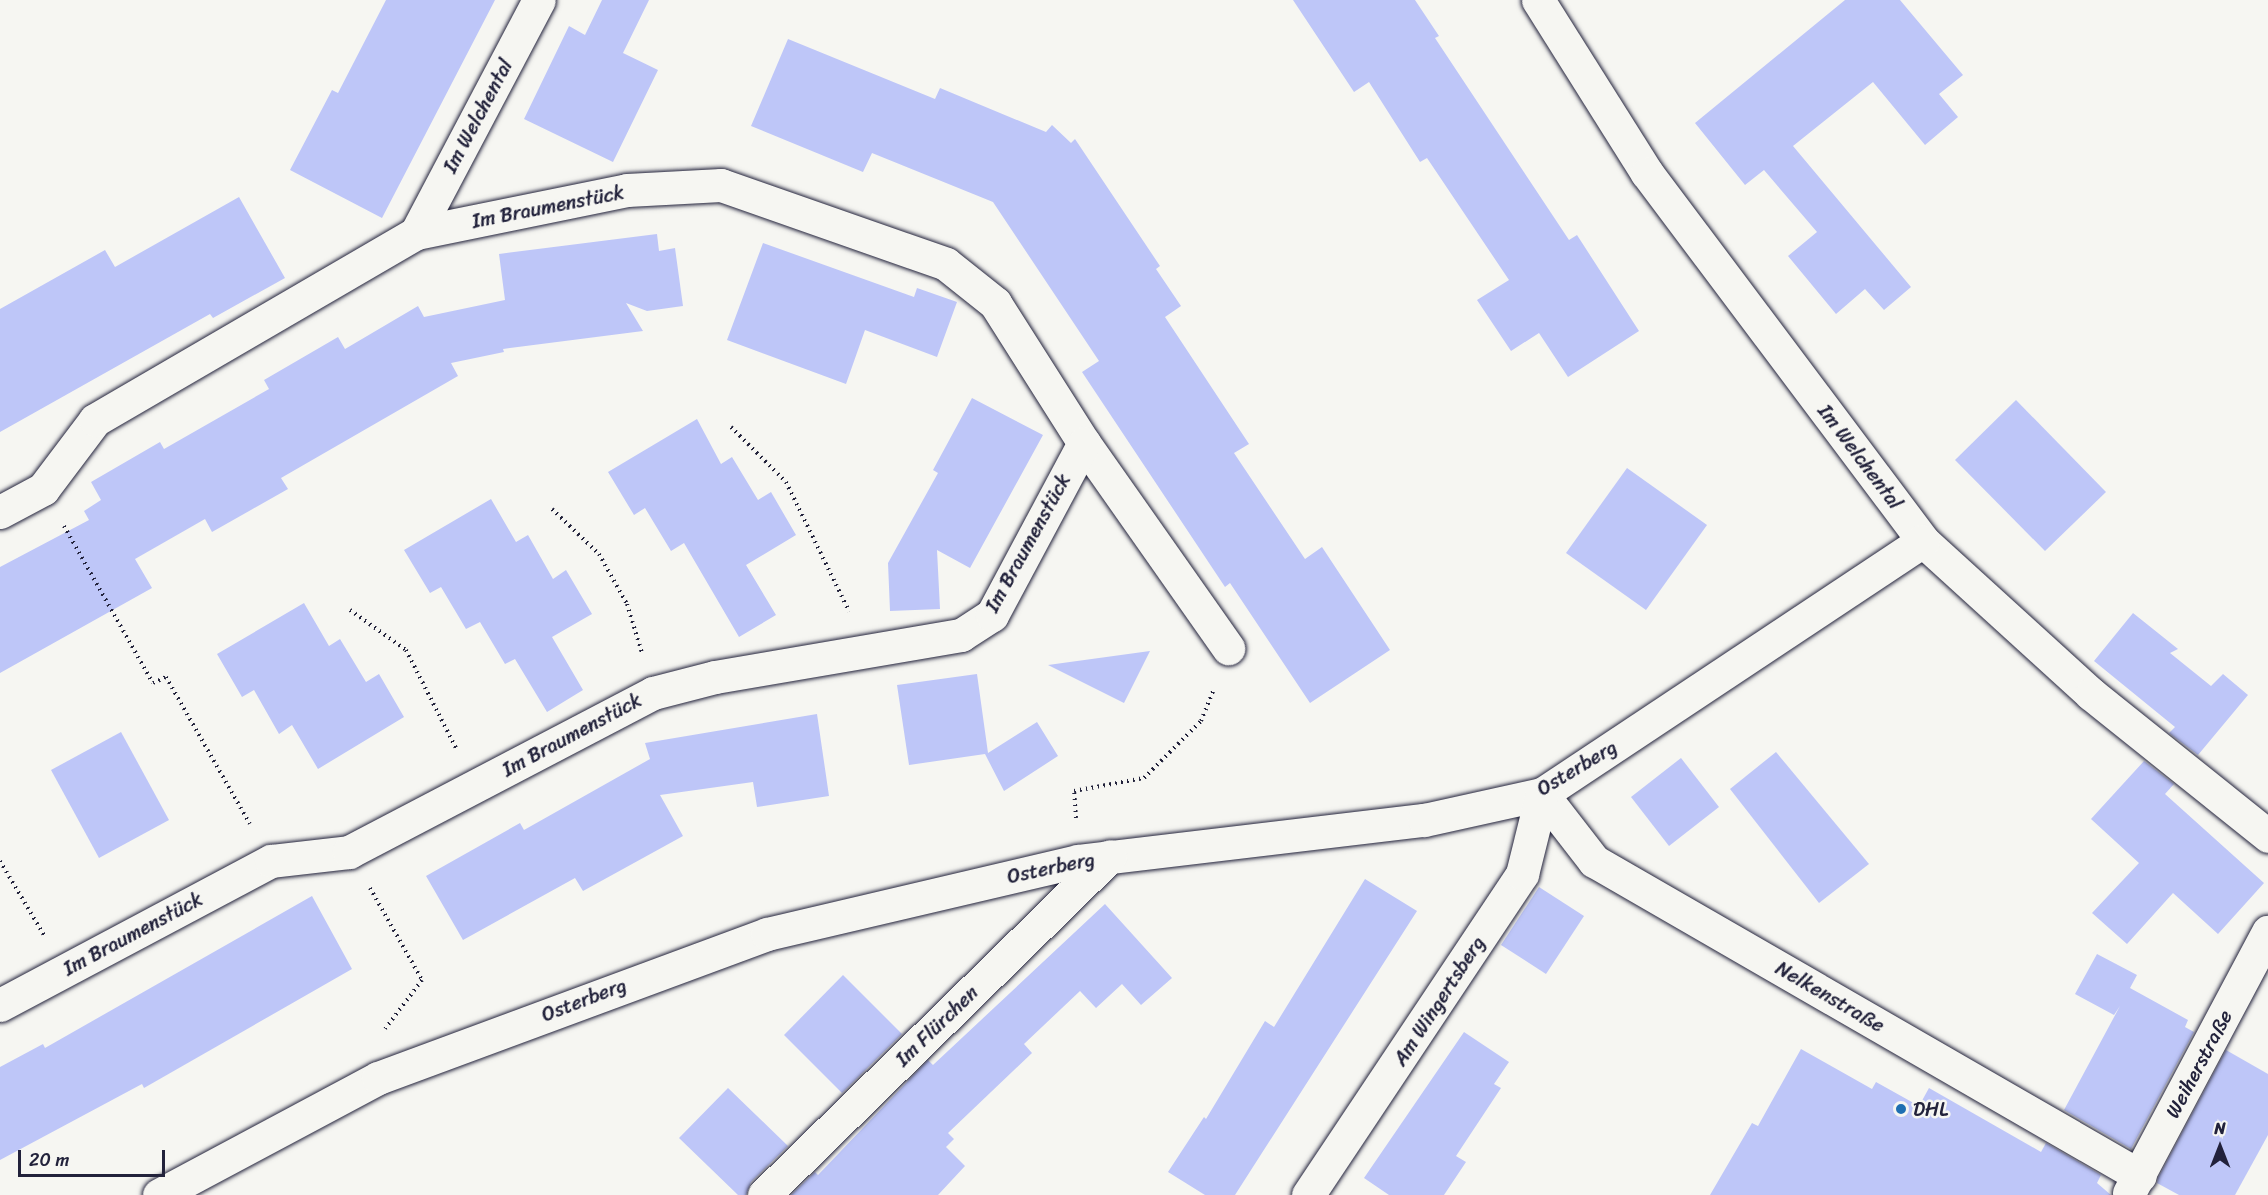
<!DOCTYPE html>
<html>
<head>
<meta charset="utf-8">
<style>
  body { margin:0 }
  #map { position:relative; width:2268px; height:1195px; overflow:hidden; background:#f6f6f2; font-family:Sriracha,sans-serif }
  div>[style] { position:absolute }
  .building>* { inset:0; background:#bec6f8 }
  .path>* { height:4px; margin-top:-2px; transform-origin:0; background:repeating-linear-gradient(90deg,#22223b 0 1.5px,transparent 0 6px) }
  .roads { filter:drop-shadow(0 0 2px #22223b) drop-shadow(0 0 2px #22223b) }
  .minor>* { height:33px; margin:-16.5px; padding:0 16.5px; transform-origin:16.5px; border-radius:16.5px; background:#f6f6f2 }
  .dots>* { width:16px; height:16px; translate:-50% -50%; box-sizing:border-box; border:3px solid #f6f6f2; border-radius:50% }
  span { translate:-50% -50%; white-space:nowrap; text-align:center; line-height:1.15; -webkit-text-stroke:5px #f6f6f2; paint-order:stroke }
  .street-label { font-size:20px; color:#22223b }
  .poi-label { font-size:20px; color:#22223b }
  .left { translate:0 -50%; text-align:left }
  .north { position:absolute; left:2190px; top:1117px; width:60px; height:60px; -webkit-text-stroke:4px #f6f6f2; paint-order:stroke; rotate:0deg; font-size:16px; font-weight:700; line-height:24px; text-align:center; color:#22223b }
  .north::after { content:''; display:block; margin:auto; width:21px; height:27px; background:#22223b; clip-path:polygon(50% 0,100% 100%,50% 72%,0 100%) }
  .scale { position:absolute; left:18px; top:1150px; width:147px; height:27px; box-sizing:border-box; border:3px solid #22223b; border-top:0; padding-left:8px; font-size:18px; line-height:21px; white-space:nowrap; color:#22223b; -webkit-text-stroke:4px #f6f6f2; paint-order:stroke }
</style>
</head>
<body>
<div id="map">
  <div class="building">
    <div style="clip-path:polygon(386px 0,495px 0,382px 218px,290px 170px,332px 90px,338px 93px)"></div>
    <div style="clip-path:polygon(602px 0,649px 0,623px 53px,658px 70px,613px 162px,524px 119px,569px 26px,585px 35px)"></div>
    <div style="clip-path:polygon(1293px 0,1415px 0,1439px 36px,1435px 38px,1569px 240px,1577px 235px,1639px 331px,1568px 377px,1539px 333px,1511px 351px,1477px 300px,1509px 280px,1427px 158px,1420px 162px,1369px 82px,1354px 92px)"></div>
    <div style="clip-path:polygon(1845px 0,1900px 0,1963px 75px,1939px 94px,1958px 117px,1925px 145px,1873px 82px,1793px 146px,1911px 287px,1884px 310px,1865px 289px,1836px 314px,1788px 256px,1817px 232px,1764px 170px,1745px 185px,1695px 123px)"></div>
    <div style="clip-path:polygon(788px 39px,935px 99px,940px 88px,1046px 132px,1052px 125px,1071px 143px,1075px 139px,1160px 266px,1156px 269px,1181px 306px,1165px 317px,1249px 444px,1234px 453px,1305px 559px,1322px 547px,1390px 650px,1310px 703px,1230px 583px,1225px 587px,1082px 372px,1099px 361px,993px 202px,872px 153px,863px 172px,751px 126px)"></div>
    <div style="clip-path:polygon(239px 197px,285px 278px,213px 318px,210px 314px,0 432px,0 309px,105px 250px,115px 267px)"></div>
    <div style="clip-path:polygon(657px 234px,659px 251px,675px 248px,683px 306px,647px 311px,626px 303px,643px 331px,503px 349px,504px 352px,451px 363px,458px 376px,281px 478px,288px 489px,212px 532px,205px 519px,135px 559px,152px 588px,0 673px,0 567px,89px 520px,84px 511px,101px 500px,91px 482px,160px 442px,164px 449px,269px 389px,264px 380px,338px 337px,345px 349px,418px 306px,424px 317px,505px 300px,499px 254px)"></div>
    <div style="clip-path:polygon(763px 243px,914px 297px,917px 288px,957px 302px,937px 357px,865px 330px,846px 384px,727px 340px)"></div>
    <div style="clip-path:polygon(972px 398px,1043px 435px,970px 568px,937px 550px,940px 609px,890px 611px,888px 563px,938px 473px,933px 470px)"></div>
    <div style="clip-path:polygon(2016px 400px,2106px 492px,2045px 551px,1955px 460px)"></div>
    <div style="clip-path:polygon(697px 419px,721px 464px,732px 457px,758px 500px,771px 492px,796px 535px,746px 565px,776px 615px,739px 637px,684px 543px,671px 551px,645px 508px,634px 515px,608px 472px)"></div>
    <div style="clip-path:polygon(1627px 468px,1707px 525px,1646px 610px,1566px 553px)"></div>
    <div style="clip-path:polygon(491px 499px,516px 542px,528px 535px,553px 579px,566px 570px,592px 614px,552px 637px,583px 690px,547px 712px,515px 659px,505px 664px,480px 622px,466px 629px,441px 587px,430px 593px,404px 550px)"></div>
    <div style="clip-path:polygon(304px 603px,329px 646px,340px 639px,366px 682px,379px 674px,404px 717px,318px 769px,292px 725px,279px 734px,254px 690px,242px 697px,217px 654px)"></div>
    <div style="clip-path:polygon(2133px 613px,2178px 649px,2170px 653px,2211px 686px,2223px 674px,2248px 695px,2198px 755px,2169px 733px,2175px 727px,2094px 661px)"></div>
    <div style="clip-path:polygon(1150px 651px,1124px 703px,1048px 665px)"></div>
    <div style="clip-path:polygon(977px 674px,988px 753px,1037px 722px,1058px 756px,1004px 791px,985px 754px,909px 765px,897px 685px)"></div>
    <div style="clip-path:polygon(817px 714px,829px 796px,757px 807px,753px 782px,660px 795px,683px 836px,583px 891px,575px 878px,463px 940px,426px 876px,520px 823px,524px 830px,650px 759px,645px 743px)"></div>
    <div style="clip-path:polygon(121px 732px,169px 820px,99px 858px,51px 770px)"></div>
    <div style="clip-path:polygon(1776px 752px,1869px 864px,1819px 903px,1730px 789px)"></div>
    <div style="clip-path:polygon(1681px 758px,1719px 807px,1669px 846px,1631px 797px)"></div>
    <div style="clip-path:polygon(2144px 761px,2174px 784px,2165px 794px,2264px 883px,2218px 934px,2173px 893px,2127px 944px,2092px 913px,2139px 863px,2091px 819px)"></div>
    <div style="clip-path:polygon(1365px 879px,1417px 911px,1235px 1195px,1205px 1195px,1168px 1172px,1204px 1117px,1206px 1119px,1265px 1021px,1274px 1027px)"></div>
    <div style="clip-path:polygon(1539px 887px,1584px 916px,1546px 974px,1501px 945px)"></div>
    <div style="clip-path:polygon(312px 896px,352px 969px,144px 1088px,142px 1084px,0 1160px,0 1067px,43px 1044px,45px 1048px)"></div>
    <div style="clip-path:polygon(1105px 904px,1172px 978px,1141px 1005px,1122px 984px,1096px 1008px,1080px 991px,1024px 1044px,1032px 1053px,948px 1133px,954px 1139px,946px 1147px,965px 1166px,938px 1195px,791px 1195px,815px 1172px,818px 1175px,928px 1060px,933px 1065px)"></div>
    <div style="clip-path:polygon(2097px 954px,2137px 975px,2130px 988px,2188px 1020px,2185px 1027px,2194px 1032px,2131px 1149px,2064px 1110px,2120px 1006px,2114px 1015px,2075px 994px)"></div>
    <div style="clip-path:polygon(843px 975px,902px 1034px,842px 1093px,784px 1035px)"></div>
    <div style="clip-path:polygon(1464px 1032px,1509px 1062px,1494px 1084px,1501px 1088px,1456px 1156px,1466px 1162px,1444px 1195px,1389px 1195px,1364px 1178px)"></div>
    <div style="clip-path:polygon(1801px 1049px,1872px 1089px,1876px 1082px,1919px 1106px,1929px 1088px,2041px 1152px,2046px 1143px,2101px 1175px,2097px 1183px,2111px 1195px,1710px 1195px,1752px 1123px,1758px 1126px)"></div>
    <div style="clip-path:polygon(2226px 1050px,2268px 1074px,2268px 1135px,2235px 1195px,2179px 1195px,2157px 1183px,2158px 1178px)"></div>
    <div style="clip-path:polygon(728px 1088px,788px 1146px,751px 1182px,746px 1195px,738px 1195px,679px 1138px)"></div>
  </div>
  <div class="path">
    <div style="left:731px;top:427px;width:78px;rotate:45deg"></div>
    <div style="left:786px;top:482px;width:144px;rotate:64deg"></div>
    <div style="left:552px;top:509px;width:65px;rotate:43.8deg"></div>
    <div style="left:599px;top:554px;width:57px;rotate:60.8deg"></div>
    <div style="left:627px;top:604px;width:51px;rotate:73deg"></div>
    <div style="left:64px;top:526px;width:180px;rotate:60.5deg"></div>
    <div style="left:153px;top:683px;width:14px;rotate:-25deg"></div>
    <div style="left:166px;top:677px;width:169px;rotate:60.3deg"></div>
    <div style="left:350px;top:610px;width:69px;rotate:35.5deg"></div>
    <div style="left:406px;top:650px;width:110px;rotate:63deg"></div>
    <div style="left:1076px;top:818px;width:27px;rotate:-94deg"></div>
    <div style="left:1074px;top:791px;width:71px;rotate:-10.5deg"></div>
    <div style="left:1144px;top:778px;width:81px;rotate:-45deg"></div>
    <div style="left:1201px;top:721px;width:35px;rotate:-68deg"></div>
    <div style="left:0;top:861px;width:86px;rotate:59.3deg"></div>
    <div style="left:370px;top:888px;width:106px;rotate:60.5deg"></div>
    <div style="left:422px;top:980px;width:61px;rotate:127.1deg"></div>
  </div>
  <div class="roads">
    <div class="minor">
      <div style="left:1538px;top:0;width:204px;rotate:57.8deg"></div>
      <div style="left:1647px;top:173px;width:460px;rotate:53.1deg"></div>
      <div style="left:1923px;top:541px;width:227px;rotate:42.3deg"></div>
      <div style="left:2091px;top:694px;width:227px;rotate:38.7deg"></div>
      <div style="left:416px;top:233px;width:263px;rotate:-62.2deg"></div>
      <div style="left:0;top:512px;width:49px;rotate:-28.1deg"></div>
      <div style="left:43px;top:489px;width:86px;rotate:-53deg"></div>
      <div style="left:95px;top:420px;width:371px;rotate:-30.2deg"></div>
      <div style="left:416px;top:233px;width:215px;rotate:-11.5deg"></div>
      <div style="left:627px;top:190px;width:94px;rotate:-3deg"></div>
      <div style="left:721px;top:185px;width:238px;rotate:19.3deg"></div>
      <div style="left:946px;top:264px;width:63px;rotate:38.5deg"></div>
      <div style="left:995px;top:303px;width:166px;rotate:57.6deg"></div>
      <div style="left:1084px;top:443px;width:251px;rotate:54.9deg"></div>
      <div style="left:1542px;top:794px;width:85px;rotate:52.2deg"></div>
      <div style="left:1594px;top:861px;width:630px;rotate:29.98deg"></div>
      <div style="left:0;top:1005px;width:307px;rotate:-28deg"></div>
      <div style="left:271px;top:861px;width:79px;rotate:-6.6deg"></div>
      <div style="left:349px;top:852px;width:343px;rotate:-27.6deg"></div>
      <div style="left:653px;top:693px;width:64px;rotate:-14.5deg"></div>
      <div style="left:715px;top:677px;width:250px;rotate:-9.7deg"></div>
      <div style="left:961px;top:635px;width:37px;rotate:-33deg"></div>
      <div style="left:992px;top:615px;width:195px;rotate:-61.9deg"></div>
      <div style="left:2129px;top:1193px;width:296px;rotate:-62deg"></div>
      <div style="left:159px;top:1195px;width:248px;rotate:-28.1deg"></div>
      <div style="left:378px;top:1078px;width:415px;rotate:-20.3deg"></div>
      <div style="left:767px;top:934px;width:319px;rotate:-13.2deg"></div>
      <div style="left:1078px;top:861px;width:348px;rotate:-6.8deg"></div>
      <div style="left:1424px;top:820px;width:121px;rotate:-12.4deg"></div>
      <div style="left:1542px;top:794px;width:457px;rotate:-33.6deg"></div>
      <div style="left:764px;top:1195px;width:484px;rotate:-44.4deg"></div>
      <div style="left:1308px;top:1195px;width:386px;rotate:-56.3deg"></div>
      <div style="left:1522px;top:874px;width:82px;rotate:-76deg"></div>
    </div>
  </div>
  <div class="dots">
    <div style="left:1901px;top:1109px;background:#1f6fb2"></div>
  </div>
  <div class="street-label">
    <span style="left:478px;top:116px;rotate:-62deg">Im Welchental</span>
    <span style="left:548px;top:207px;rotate:-11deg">Im Braumenstück</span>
    <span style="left:1860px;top:457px;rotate:53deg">Im Welchental</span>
    <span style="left:1028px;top:543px;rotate:-61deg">Im Braumenstück</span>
    <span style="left:572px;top:735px;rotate:-28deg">Im Braumenstück</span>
    <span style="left:1577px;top:768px;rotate:-31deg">Osterberg</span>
    <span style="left:1051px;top:868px;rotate:-12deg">Osterberg</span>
    <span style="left:133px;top:934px;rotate:-28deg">Im Braumenstück</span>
    <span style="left:1830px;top:997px;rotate:30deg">Nelkenstraße</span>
    <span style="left:584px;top:1000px;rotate:-21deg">Osterberg</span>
    <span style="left:1439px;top:1001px;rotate:-57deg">Am Wingertsberg</span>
    <span style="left:937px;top:1026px;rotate:-44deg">Im Flürchen</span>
    <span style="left:2199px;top:1064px;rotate:-62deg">Weiherstraße</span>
  </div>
  <div class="poi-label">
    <span class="left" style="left:1913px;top:1109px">DHL</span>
  </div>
  <div class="north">N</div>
  <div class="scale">20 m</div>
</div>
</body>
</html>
